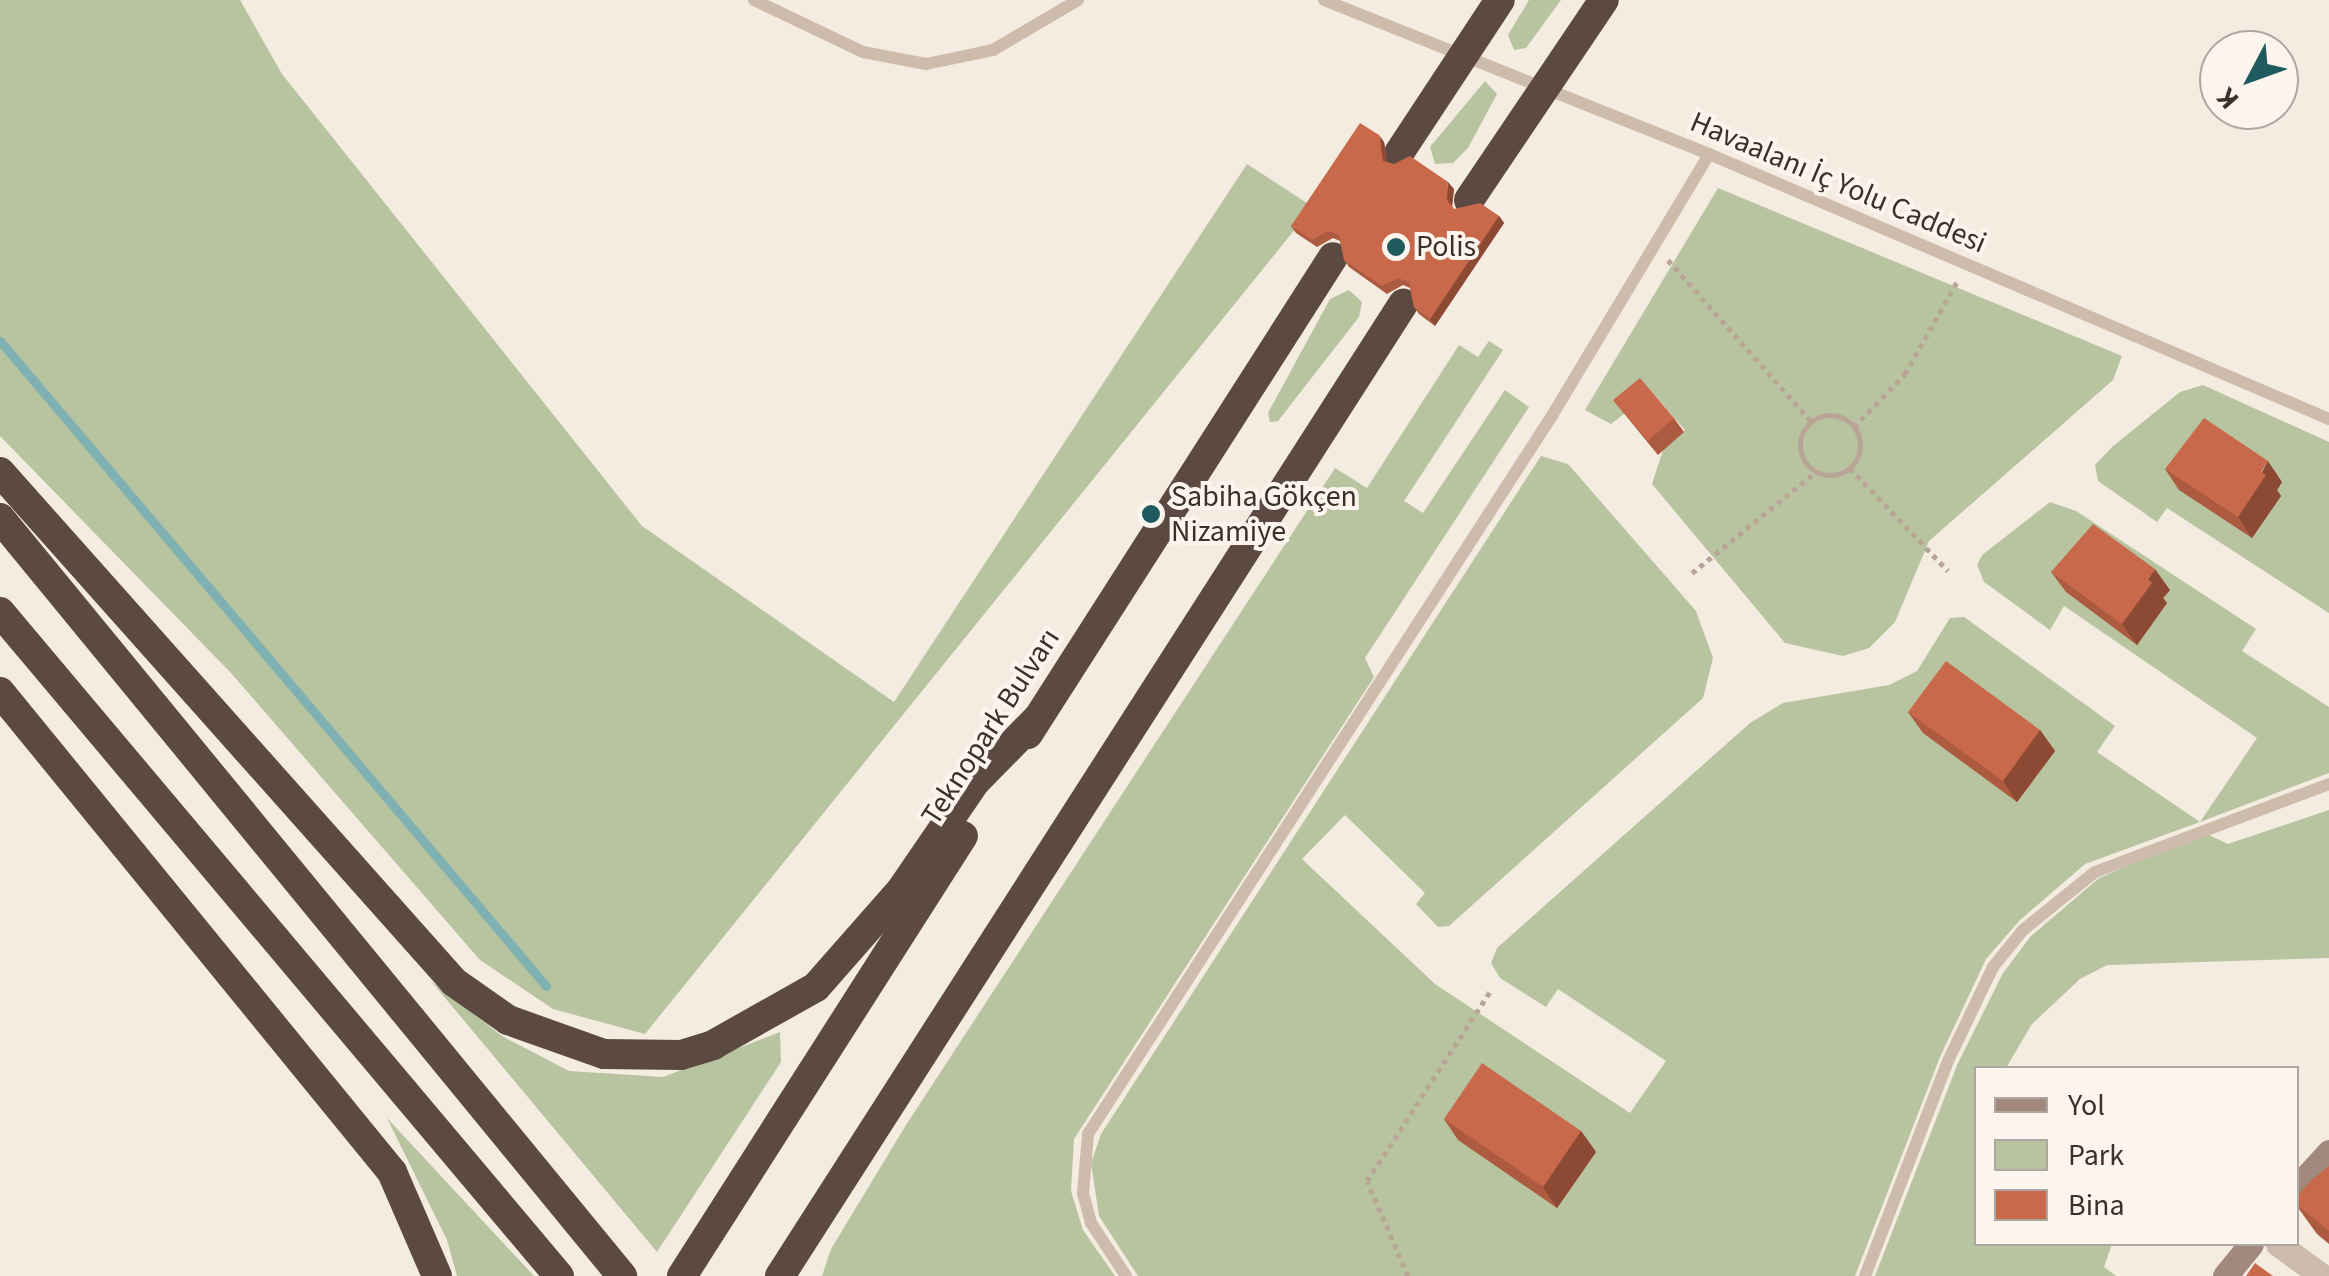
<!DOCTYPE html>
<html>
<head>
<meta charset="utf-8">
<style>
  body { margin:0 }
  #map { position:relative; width:2329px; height:1276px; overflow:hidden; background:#f4ebe1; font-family:"Source Sans 3",sans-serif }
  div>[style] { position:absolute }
  .green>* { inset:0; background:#b8c4a0 }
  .stream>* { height:9px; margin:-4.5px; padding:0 4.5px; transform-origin:4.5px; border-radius:4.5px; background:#7fb0b2 }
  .path>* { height:5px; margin-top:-2.5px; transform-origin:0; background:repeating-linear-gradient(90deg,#b9a596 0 5px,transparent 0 10px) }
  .path>.ring { margin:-2.5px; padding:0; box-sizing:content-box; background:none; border:5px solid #b9a596; border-radius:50% }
  .lane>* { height:12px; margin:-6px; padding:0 6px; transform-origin:6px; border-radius:6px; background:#cdbbac }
  .street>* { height:25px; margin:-12.5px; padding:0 12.5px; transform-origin:12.5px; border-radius:12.5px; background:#cdbbac }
  .secondary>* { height:25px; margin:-12.5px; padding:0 12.5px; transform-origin:12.5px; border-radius:12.5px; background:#a18a7d }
  .highway>* { height:30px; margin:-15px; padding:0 15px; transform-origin:15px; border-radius:15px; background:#5c4a42 }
  .wall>* { inset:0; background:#ac5a40 }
  .shaded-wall>* { inset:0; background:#8c4a34 }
  .building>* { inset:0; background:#c8694b }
  .dots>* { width:28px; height:28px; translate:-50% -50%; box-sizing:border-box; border:5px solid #fbf5ee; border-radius:50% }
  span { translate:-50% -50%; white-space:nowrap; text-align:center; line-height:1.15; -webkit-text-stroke:8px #fbf5ee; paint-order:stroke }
  .street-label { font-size:30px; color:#3b302b }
  .poi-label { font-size:30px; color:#3b302b }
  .left { translate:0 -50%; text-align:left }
  .legend { position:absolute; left:1974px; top:1066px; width:325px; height:180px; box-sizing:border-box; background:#fbf5ee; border:2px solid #aea6a0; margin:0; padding:12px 18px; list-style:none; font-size:30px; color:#3b302b }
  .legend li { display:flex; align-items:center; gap:20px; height:50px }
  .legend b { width:50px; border:2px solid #aea6a0 }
  .north { position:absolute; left:2199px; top:30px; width:100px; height:100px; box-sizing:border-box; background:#fbf5ee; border:2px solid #aea6a0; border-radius:50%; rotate:229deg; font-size:28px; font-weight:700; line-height:40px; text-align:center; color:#3b302b }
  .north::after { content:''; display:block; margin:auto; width:35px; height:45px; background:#1f5a5e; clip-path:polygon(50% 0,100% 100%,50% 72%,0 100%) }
</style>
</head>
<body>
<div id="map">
  <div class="green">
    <div style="clip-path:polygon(0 0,240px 0,282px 74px,642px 526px,894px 702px,1247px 164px,1313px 207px,645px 1034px,553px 1009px,480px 960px,231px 673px,0 436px)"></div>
    <div style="clip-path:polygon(1529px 0,1561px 0,1526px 48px,1514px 50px,1508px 35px)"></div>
    <div style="clip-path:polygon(1485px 81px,1497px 94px,1468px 148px,1453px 163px,1435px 164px,1430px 147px)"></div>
    <div style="clip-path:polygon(1718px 188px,2122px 356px,2113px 380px,1929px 541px,1895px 622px,1869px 648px,1843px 656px,1785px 643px,1652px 484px,1663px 450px,1685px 430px,1652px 392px,1611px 424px,1585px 410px)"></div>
    <div style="clip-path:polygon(1349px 290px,1362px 302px,1359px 317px,1278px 421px,1270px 422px,1268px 413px,1330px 299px)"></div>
    <div style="clip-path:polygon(1489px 341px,1503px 350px,1404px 501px,1423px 513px,1505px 390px,1529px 407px,1365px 658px,1374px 677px,1074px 1139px,1071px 1191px,1083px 1230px,1115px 1276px,822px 1276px,831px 1249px,906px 1125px,1335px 468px,1367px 488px,1459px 345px,1478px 357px)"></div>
    <div style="clip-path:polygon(2203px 385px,2329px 442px,2329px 613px,2167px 508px,2157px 522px,2098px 481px,2095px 465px,2112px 447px,2180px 392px)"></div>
    <div style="clip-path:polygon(1541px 456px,1568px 464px,1696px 611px,1713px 658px,1703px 698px,1449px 926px,1438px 927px,1416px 904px,1425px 893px,1345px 815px,1302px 859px,1435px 984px,1630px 1113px,1666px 1061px,1558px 989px,1546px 1007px,1500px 978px,1491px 963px,1497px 948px,1750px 723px,1783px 703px,1889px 685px,1917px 671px,1950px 618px,1964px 617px,2115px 726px,2097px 752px,2200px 822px,2257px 738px,2064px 606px,2050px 630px,1984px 582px,1977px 565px,1982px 555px,2050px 502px,2076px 511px,2256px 629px,2242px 651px,2329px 707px,2329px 773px,2200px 822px,2085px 864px,2019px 921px,1986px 959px,1940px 1057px,1855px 1276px,1138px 1276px,1099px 1216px,1091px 1163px,1101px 1134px)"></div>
    <div style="clip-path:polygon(2329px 810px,2329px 958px,2107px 965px,2080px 979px,2032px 1024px,2006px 1068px,1976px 1068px,1976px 1244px,2112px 1244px,2104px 1267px,2116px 1276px,1875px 1276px,1958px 1063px,2003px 973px,2031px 936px,2099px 878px,2141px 860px,2209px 835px,2228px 844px)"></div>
    <div style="clip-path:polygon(431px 981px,502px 1036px,569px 1071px,663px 1077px,780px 1032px,781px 1062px,657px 1252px)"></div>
    <div style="clip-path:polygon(387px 1118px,534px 1276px,457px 1276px,447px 1240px)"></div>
  </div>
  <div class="stream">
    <div style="left:0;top:341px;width:845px;rotate:49.75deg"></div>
  </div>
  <div class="path">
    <div style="left:1668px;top:260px;width:217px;rotate:48.4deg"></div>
    <div class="ring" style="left:1800px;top:415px;width:55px;height:55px"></div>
    <div style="left:1854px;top:427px;width:74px;rotate:-46.1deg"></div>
    <div style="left:1905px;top:374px;width:108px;rotate:-60.6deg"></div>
    <div style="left:1850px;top:468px;width:142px;rotate:46.4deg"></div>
    <div style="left:1692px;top:573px;width:160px;rotate:-39.2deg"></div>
    <div style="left:1408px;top:1276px;width:103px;rotate:-113.3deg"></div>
    <div style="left:1367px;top:1181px;width:228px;rotate:-57deg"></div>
  </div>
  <div class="lane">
    <div style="left:754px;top:0;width:121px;rotate:25.5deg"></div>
    <div style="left:863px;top:52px;width:64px;rotate:10.8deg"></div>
    <div style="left:926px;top:64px;width:68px;rotate:-11.8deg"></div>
    <div style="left:993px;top:50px;width:99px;rotate:-30.5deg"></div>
    <div style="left:1324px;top:0;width:415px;rotate:21.8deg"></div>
    <div style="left:1709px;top:154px;width:674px;rotate:23.14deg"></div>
    <div style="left:1126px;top:1276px;width:64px;rotate:-123.4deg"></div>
    <div style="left:1091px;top:1223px;width:30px;rotate:-105deg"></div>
    <div style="left:1083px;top:1194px;width:60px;rotate:-85.2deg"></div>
    <div style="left:1088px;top:1134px;width:857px;rotate:-57.14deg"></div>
    <div style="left:1553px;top:414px;width:303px;rotate:-59deg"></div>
    <div style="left:1865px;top:1276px;width:230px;rotate:-68.9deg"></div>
    <div style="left:1948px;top:1061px;width:104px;rotate:-64.4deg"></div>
    <div style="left:1993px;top:967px;width:48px;rotate:-51deg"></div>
    <div style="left:2023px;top:930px;width:92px;rotate:-38.9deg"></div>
    <div style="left:2095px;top:872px;width:250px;rotate:-20.6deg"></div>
  </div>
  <div class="street">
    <div style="left:2278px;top:1244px;width:54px;rotate:36deg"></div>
  </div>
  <div class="secondary">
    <div style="left:2296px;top:1188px;width:49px;rotate:-47.5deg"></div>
    <div style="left:2225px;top:1276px;width:41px;rotate:-50.9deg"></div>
  </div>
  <div class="highway">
    <div style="left:1399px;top:153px;width:183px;rotate:-56.6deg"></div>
    <div style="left:1469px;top:200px;width:241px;rotate:-56deg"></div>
    <div style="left:0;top:472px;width:683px;rotate:48.32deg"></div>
    <div style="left:454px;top:982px;width:66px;rotate:35.1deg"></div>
    <div style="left:508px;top:1020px;width:102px;rotate:19.5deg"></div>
    <div style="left:604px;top:1054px;width:77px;rotate:0.7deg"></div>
    <div style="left:681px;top:1055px;width:34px;rotate:-17deg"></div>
    <div style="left:713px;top:1045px;width:118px;rotate:-29.4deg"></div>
    <div style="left:816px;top:987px;width:130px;rotate:-48.7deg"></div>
    <div style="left:902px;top:889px;width:130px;rotate:-55.7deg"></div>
    <div style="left:975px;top:782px;width:88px;rotate:-45.5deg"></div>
    <div style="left:0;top:518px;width:981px;rotate:50.63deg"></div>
    <div style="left:0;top:612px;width:868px;rotate:49.91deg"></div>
    <div style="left:0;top:692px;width:620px;rotate:50.76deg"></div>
    <div style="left:392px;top:1172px;width:113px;rotate:66.6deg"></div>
    <div style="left:1028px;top:734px;width:566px;rotate:-57.4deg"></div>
    <div style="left:682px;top:1276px;width:522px;rotate:-57.44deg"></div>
    <div style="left:780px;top:1276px;width:1155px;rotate:-57.34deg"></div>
  </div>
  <div class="wall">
    <div style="clip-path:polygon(1384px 142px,1387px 162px,1454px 189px,1452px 206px,1454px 209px,1499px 216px,1504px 223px,1435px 326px,1419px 314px,1414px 307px,1410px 288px,1403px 285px,1387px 294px,1349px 267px,1344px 260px,1340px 241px,1333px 238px,1317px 247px,1296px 233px,1291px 226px)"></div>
    <div style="clip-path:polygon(1613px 400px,1674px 418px,1684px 432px,1658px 455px)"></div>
    <div style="clip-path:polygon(2165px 469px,2282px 482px,2277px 490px,2281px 496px,2252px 538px,2179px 490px)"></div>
    <div style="clip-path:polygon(2051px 572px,2170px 590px,2163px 598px,2167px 603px,2137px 645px,2066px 592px)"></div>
    <div style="clip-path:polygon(1908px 712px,2040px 730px,2055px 751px,2017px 802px,1923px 733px)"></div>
    <div style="clip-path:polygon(1444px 1119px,1581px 1131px,1596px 1152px,1557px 1208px,1458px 1140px)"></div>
    <div style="clip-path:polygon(2329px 1166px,2329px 1244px,2317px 1234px,2296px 1205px,2296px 1198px)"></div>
  </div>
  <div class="shaded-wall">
    <div style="clip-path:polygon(1379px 135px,1384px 142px,1388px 168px,1383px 161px)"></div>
    <div style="clip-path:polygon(1448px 182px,1454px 189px,1452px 207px,1447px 200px)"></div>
    <div style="clip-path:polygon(1499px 216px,1504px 223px,1435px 326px,1430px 319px)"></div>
    <div style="clip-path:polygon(2268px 461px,2282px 482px,2277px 490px,2281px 496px,2252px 538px,2238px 517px)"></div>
    <div style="clip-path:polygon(2155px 569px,2170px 590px,2163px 598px,2167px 603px,2137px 645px,2122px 624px,2148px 579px)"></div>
    <div style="clip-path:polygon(2040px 730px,2055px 751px,2017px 802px,2003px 781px)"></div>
    <div style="clip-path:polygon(1581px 1131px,1596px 1152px,1557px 1208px,1543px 1187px)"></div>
  </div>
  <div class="building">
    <div style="clip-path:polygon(1360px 123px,1379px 135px,1383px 161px,1394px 164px,1410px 156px,1448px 182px,1447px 200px,1454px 209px,1480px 203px,1499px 216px,1430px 319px,1414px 307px,1409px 282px,1398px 278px,1382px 286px,1344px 260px,1339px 235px,1328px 231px,1312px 240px,1291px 226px)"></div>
    <div style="clip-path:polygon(1640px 378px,1674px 418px,1648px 441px,1613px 400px)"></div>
    <div style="clip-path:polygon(2204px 418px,2268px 461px,2261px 472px,2266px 475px,2238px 517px,2165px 469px)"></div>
    <div style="clip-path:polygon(2093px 524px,2155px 569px,2148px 579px,2152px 583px,2122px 624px,2051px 572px)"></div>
    <div style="clip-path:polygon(1946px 661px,2040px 730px,2003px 781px,1908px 712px)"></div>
    <div style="clip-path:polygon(1482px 1063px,1581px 1131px,1543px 1187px,1444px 1119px)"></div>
    <div style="clip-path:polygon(2329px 1166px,2329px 1231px,2296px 1204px,2296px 1198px,2310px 1181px)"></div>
    <div style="clip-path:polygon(2255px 1263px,2273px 1276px,2246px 1276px)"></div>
  </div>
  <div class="dots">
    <div style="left:1396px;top:247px;background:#1f5a5e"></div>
    <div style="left:1151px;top:514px;background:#1f5a5e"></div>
  </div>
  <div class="street-label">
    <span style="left:1838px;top:183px;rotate:23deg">Havaalanı İç Yolu Caddesi</span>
    <span style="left:991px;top:727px;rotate:-57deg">Teknopark Bulvarı</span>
  </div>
  <div class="poi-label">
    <span class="left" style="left:1416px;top:247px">Polis</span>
    <span class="left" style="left:1171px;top:514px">Sabiha Gökçen<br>Nizamiye</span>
  </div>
  <ul class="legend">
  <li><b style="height:12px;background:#a18a7d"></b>Yol</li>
  <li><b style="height:28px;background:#b8c4a0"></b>Park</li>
  <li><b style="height:28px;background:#c8694b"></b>Bina</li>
  </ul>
  <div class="north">K</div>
</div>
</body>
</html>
